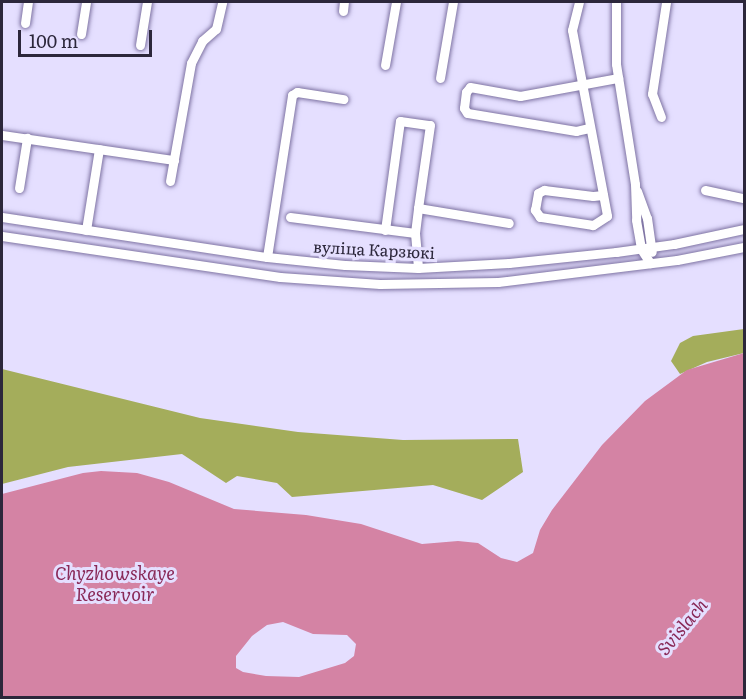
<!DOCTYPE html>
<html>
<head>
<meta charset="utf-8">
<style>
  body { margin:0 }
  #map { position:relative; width:746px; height:699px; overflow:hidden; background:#e5dfff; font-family:Literata,serif }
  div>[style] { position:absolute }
  .forest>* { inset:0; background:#a4ad5b }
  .water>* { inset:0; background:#d483a4 }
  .roads { filter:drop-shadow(0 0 2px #7e73a3) drop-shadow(0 0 2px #7e73a3) }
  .minor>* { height:9px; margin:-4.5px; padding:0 4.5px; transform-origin:4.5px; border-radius:4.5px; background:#fff }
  span { translate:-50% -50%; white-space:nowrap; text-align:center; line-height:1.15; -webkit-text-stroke:6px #e5dfff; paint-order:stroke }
  .street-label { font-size:16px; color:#2c273b }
  .water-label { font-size:18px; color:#892958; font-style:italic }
  .frame { position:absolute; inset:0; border:3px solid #2c273b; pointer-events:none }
  .scale { position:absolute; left:18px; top:30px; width:134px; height:27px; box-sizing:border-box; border:3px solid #2c273b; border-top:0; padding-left:8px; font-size:18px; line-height:21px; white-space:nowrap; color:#2c273b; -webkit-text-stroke:4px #e5dfff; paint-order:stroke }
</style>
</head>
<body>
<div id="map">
  <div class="forest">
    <div style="clip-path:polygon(744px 329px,744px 353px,707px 362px,680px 374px,671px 361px,680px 343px,693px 336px)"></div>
    <div style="clip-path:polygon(2px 369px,200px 418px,298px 432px,403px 440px,518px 439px,523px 472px,482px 500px,433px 485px,292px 497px,277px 483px,237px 476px,226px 483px,182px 454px,68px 467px,2px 484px)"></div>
  </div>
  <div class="water">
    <div style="clip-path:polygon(evenodd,744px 353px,744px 697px,2px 697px,2px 494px,83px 473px,101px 471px,137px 473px,169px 482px,234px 509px,306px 515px,361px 524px,422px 544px,458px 541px,478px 543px,501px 558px,517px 562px,533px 553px,540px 530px,552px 510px,602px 445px,645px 401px,687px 370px,744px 353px,283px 622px,313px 634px,347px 635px,356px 644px,354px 656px,345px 663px,299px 677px,266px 676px,243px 672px,236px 668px,236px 656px,252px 636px,267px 625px,283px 622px)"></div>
  </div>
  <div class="roads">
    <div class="minor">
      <div style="left:579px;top:2px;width:29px;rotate:104deg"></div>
      <div style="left:572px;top:30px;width:189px;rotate:79.3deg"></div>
      <div style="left:607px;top:216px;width:17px;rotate:147deg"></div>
      <div style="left:593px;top:225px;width:54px;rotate:-171.4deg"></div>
      <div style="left:540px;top:217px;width:9px;rotate:-126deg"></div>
      <div style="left:535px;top:210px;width:17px;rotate:-80deg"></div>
      <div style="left:538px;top:193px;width:7px;rotate:-27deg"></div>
      <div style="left:544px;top:190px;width:49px;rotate:7deg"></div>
      <div style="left:593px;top:196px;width:10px;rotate:-6deg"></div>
      <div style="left:616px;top:2px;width:62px;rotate:90deg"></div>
      <div style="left:616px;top:64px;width:121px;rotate:81deg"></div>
      <div style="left:635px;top:184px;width:36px;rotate:88deg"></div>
      <div style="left:636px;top:220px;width:29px;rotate:80deg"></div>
      <div style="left:641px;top:249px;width:17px;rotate:57deg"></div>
      <div style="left:343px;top:11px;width:9px;rotate:-84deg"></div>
      <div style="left:25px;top:23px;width:21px;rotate:-82deg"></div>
      <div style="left:81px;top:34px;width:32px;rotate:-81deg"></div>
      <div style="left:140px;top:45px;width:44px;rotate:-80.8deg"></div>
      <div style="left:385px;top:65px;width:64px;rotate:-80.1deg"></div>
      <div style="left:440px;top:78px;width:77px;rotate:-80.3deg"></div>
      <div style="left:661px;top:117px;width:25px;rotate:-111deg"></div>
      <div style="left:652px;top:94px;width:93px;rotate:-81.3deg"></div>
      <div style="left:589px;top:128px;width:13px;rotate:167deg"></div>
      <div style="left:576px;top:131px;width:110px;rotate:-170.6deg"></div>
      <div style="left:467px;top:113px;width:6px;rotate:-121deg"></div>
      <div style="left:464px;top:108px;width:16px;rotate:-83deg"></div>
      <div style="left:466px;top:92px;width:6px;rotate:-51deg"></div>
      <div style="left:470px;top:87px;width:51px;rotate:10.2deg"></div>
      <div style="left:520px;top:96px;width:100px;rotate:-10.4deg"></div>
      <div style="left:2px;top:135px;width:174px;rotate:8.3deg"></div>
      <div style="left:170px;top:181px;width:120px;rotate:-79.9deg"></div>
      <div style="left:191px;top:63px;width:25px;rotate:-63deg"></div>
      <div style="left:202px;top:41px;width:18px;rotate:-41deg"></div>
      <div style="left:216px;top:29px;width:28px;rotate:-77deg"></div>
      <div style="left:19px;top:188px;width:51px;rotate:-80.9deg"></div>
      <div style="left:705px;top:190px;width:40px;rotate:12deg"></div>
      <div style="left:637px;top:191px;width:29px;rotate:70deg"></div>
      <div style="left:647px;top:218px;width:34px;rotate:82deg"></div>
      <div style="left:2px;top:217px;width:268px;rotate:8.6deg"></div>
      <div style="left:267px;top:257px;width:78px;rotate:5.9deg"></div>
      <div style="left:345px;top:265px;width:73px;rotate:2.4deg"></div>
      <div style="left:418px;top:268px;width:91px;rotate:-3.1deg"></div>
      <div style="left:509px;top:263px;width:108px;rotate:-5.9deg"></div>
      <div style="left:616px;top:252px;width:59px;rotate:-7.9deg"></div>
      <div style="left:674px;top:244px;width:72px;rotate:-12.1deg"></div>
      <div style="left:290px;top:217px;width:126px;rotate:7.3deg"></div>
      <div style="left:415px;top:233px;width:35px;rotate:85deg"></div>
      <div style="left:86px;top:230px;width:82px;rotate:-80.9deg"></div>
      <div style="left:385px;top:230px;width:110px;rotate:-82.2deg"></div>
      <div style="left:400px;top:121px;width:30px;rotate:8deg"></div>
      <div style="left:430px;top:125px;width:84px;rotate:98.2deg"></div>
      <div style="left:415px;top:233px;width:25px;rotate:-83deg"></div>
      <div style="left:418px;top:208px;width:92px;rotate:9.4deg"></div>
      <div style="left:2px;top:236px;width:281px;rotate:8.4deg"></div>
      <div style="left:280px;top:277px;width:100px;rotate:4deg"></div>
      <div style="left:380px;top:284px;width:118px;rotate:-1deg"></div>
      <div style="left:498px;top:282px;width:180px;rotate:-7deg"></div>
      <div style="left:677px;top:260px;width:68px;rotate:-11deg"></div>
      <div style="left:267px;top:257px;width:164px;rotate:-81.2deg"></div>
      <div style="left:292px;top:95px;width:6px;rotate:-31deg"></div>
      <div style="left:297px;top:92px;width:47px;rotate:8.7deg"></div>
    </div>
  </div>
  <div class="street-label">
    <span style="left:374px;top:249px;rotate:3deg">вуліца Карзюкі</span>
  </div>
  <div class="water-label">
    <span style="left:115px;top:584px">Chyzhowskaye<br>Reservoir</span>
    <span style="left:682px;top:627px;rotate:-50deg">Svislach</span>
  </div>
  <div class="frame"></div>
  <div class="scale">100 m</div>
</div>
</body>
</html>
